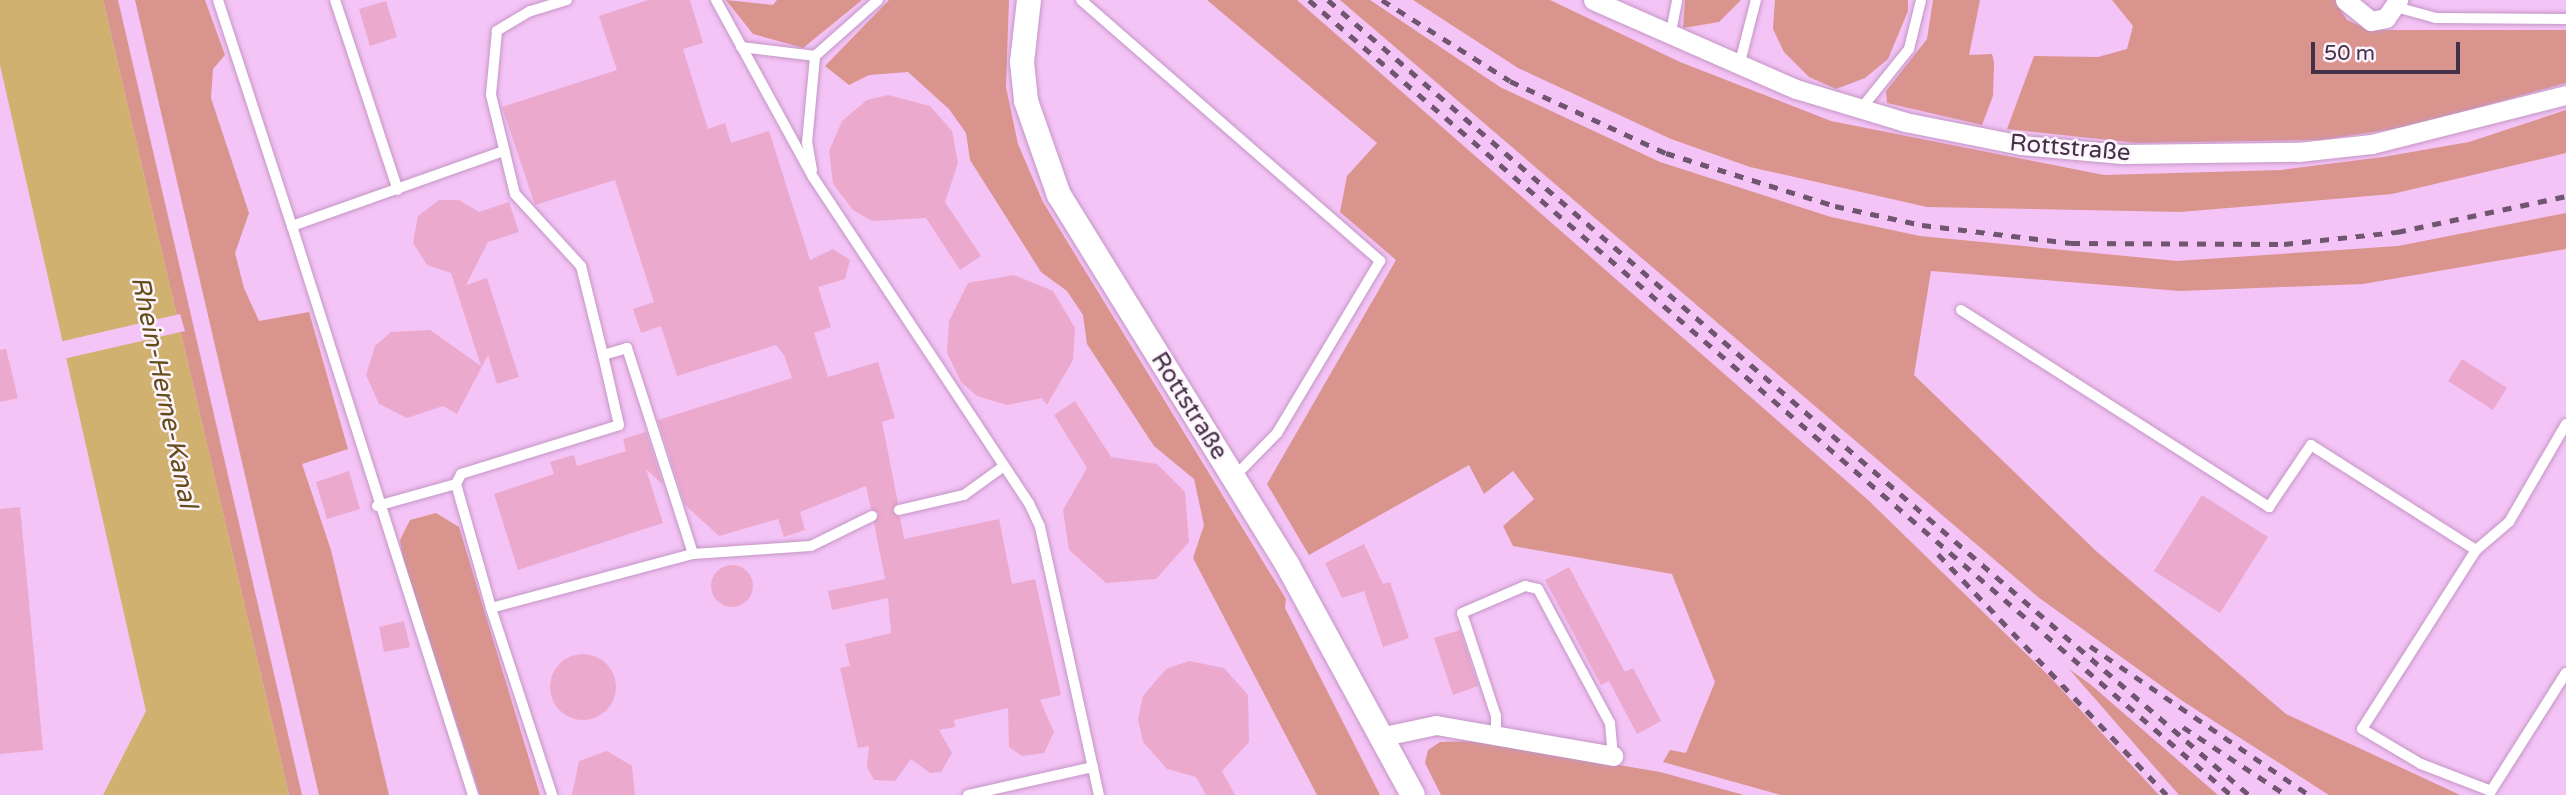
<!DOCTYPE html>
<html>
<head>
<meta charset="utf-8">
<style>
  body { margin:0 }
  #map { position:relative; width:2566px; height:795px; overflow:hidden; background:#f4c4f6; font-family:"Varela Round",sans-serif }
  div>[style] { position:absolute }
  .green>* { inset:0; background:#da948e }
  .water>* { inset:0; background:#d0b170 }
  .pier>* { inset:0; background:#f4c4f6 }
  .building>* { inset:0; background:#eca9ce }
  .round { border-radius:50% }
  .roads { filter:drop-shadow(0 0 2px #c396c5) drop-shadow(0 0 2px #c396c5) }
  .service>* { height:10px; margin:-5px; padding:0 5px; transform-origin:5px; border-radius:5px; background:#fff }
  .minor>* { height:19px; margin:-9.5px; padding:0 9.5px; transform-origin:9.5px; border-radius:9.5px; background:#fff }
  .tertiary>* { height:24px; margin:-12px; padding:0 12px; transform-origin:12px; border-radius:12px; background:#fff }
  .rail>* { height:5px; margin-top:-2.5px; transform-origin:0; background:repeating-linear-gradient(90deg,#6f5570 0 9px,transparent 0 18px) }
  span { translate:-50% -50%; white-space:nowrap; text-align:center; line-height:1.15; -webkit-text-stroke:5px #fef4fe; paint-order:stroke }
  .street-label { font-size:24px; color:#443145 }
  .water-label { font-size:26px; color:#634d1b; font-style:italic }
  .scale { position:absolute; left:2311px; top:42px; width:149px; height:32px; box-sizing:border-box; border:4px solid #443145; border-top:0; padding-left:9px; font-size:21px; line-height:24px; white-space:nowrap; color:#443145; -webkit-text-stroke:5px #fef4fe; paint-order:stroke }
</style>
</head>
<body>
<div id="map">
  <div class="green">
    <div style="clip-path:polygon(103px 0,118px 0,302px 795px,289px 795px)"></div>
    <div style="clip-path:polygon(135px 0,205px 0,225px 55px,213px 69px,211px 98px,249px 213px,235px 253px,244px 288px,259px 321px,309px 312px,348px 449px,302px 464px,331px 550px,389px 795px,319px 795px)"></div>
    <div style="clip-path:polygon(726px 0,773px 5px,777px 0,862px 0,803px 48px,753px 34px)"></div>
    <div style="clip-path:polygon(889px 0,1009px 0,1006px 87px,1018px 144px,1043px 202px,1286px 599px,1285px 608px,1380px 795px,1317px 795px,1193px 558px,1204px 525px,1194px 479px,1154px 446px,1087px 344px,1083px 315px,1067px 291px,1041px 272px,970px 160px,966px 133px,949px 109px,908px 72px,869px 75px,849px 85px,825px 66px)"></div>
    <div style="clip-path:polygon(1207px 0,1297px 0,1867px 499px,2050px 677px,2159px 795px,1781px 795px,1663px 762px,1670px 750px,1686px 753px,1715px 682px,1672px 574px,1513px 546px,1503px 526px,1534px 499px,1513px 471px,1484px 494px,1469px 465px,1309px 555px,1267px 484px,1396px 260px,1340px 212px,1347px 176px,1377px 143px)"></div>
    <div style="clip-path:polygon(1340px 0,1370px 0,1500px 87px,1660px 162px,1831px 217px,1920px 236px,2177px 261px,2398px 246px,2566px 213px,2566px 249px,2363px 284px,2180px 291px,1931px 271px,1914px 375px,2096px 551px,2286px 714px,2460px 795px,2329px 795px,2181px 700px,2038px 597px)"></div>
    <div style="clip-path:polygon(1413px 0,1550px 0,1680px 62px,1831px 121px,2104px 175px,2281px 170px,2383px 157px,2469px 142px,2566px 110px,2566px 153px,2392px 194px,2288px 203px,2180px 212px,1927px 207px,1750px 167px,1671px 139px,1518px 68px)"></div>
    <div style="clip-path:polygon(1685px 0,1741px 0,1719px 22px,1683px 28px)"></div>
    <div style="clip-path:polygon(1775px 0,1908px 0,1908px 11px,1888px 59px,1865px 78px,1836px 89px,1809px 77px,1784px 52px,1773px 29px)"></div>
    <div style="clip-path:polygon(1933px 0,1980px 0,1969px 55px,1992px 54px,1994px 62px,1993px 96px,1982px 125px,1887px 103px,1886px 91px,1927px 39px)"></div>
    <div style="clip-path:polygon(2112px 0,2335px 0,2347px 20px,2370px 30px,2566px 30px,2566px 83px,2407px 127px,2321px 140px,2137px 143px,2007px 129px,2034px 56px,2098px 57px,2127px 49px,2133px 26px)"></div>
    <div style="clip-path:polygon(436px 513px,459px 527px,540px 795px,480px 795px,403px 561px,400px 540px,410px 520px)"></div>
    <div style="clip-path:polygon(2069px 669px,2090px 684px,2218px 795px,2179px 795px)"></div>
    <div style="clip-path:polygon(1478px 741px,1660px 772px,1744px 795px,1441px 795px,1425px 763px,1428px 750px,1440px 742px)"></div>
  </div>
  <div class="water">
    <div style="clip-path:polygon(0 0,103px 0,289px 795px,103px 795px,146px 711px,0 65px)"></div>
  </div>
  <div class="pier">
    <div style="clip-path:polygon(180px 314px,185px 331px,63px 359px,59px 342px)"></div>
  </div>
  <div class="building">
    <div style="clip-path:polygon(648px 0,690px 0,703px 43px,683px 49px,708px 129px,725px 123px,731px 143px,769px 131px,810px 260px,833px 249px,850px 260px,845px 279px,818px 287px,831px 327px,814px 333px,828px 377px,878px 362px,895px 418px,882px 422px,898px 503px,892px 511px,900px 517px,904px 539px,999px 519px,1012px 584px,1035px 579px,1061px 695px,1040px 700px,1054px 732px,1044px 753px,1022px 756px,1009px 747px,1008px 708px,954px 720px,955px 727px,939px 730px,952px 753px,941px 772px,930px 773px,911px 759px,895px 781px,874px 780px,867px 767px,869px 746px,858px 748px,840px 668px,850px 666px,845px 644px,891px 633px,888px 598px,832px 610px,828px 591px,885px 579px,874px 523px,879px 513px,871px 509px,866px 486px,800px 512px,805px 530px,784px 537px,778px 519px,719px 536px,685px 505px,658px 420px,792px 378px,784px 355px,776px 345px,677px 376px,661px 326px,641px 333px,633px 309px,654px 302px,615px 180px,535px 205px,502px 107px,617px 70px,599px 16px)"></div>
    <div style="clip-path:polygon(386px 1px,397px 37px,370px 46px,359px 9px)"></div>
    <div style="clip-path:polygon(888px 95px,930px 106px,952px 131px,958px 163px,945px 202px,981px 256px,960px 270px,926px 218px,872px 221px,853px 210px,833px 184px,829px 151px,842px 121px,867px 100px)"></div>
    <div style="clip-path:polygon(439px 200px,459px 200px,479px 212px,509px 202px,519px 232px,488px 242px,466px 285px,487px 278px,519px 377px,497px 384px,488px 355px,457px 414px,443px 406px,407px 418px,379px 404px,366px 375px,375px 346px,391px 332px,430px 330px,481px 366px,451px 273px,427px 265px,413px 243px,418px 216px)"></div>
    <div style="clip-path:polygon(1014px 275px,1053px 291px,1075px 328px,1073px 360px,1047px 405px,1042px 398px,1007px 405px,977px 396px,961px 382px,947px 353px,949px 321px,968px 283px)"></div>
    <div style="clip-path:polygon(6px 349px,18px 398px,0 402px,0 350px)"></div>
    <div style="clip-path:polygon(2462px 359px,2507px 388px,2493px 410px,2448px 381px)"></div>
    <div style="clip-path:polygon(1075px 401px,1111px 457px,1157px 464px,1185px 492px,1189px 542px,1156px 579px,1106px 583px,1069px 550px,1063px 510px,1087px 468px,1054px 415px)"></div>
    <div style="clip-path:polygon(646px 432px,663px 485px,646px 469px,663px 523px,518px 570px,494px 494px,554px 474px,550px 462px,574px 455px,577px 466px,626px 451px,623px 439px)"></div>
    <div style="clip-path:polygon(349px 471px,360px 509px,327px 519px,316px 482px)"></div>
    <div style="clip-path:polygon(2202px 495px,2268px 537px,2220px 613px,2154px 571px)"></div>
    <div style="clip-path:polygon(20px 507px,43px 750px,0 754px,0 509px)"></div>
    <div style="clip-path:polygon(1364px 544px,1383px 584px,1390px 582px,1409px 638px,1383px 647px,1364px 591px,1342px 598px,1325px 563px)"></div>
    <div class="round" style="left:711px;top:565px;width:42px;height:42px"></div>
    <div style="clip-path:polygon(1569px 567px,1625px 672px,1633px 668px,1661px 721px,1637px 734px,1609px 681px,1601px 685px,1545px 580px)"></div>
    <div style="clip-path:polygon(404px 621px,410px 647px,384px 652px,379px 627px)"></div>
    <div style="clip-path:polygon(1460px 630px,1478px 686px,1453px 695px,1434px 638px)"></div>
    <div class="round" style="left:550px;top:654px;width:66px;height:66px"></div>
    <div style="clip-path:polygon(1189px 661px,1224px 668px,1248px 695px,1249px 742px,1222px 771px,1235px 795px,1206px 795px,1196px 777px,1167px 769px,1143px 742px,1138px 719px,1143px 696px,1166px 669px)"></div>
    <div style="clip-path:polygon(607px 751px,632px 766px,635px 795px,572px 795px,579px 761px)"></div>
  </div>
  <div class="roads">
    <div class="service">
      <div style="left:218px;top:0;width:238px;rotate:71.9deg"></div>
      <div style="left:335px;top:0;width:200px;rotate:71.7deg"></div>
      <div style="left:567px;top:0;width:39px;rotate:163deg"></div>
      <div style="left:530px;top:11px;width:39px;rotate:149deg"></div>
      <div style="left:497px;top:31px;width:64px;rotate:95.4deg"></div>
      <div style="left:491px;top:95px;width:102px;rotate:76.4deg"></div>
      <div style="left:515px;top:194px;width:98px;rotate:47.5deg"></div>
      <div style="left:581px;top:266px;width:92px;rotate:76.1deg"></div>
      <div style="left:603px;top:355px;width:25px;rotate:-16deg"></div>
      <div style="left:627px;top:348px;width:216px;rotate:72.2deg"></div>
      <div style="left:716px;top:0;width:202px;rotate:61.3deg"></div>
      <div style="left:813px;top:177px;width:391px;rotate:56.5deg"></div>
      <div style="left:1029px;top:503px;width:26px;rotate:65deg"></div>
      <div style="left:1040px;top:527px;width:274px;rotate:77.6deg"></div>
      <div style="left:1081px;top:0;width:397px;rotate:41.1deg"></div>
      <div style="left:1380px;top:261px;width:200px;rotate:120.9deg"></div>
      <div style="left:1277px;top:433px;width:60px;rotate:134.3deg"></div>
      <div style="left:2396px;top:7px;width:41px;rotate:15.4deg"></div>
      <div style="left:2436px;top:18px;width:130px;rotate:0.4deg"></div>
      <div style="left:1670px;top:37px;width:38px;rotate:-79deg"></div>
      <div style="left:741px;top:47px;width:75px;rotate:6.9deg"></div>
      <div style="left:815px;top:56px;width:84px;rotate:-41.6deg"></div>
      <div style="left:1739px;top:66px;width:68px;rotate:-75.6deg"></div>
      <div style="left:1860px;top:110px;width:78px;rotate:-51.2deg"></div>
      <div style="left:1909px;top:49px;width:50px;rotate:-76.2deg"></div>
      <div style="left:812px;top:170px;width:27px;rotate:-100deg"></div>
      <div style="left:807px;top:143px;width:87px;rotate:-84.7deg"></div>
      <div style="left:1961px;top:310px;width:366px;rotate:32.6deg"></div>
      <div style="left:2269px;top:507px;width:75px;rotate:-55.9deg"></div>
      <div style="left:2311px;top:445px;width:196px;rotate:32.5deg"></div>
      <div style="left:2566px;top:424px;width:113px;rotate:120.2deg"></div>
      <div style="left:2509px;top:522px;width:43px;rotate:139.7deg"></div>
      <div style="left:2476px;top:550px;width:212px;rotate:122.5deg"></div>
      <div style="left:2362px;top:729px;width:69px;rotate:30.7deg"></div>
      <div style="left:2421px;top:764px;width:75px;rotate:21.1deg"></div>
      <div style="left:2491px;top:791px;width:140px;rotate:-57.6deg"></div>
      <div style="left:456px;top:484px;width:11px;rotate:-63deg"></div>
      <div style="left:461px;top:474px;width:165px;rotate:-17.2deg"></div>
      <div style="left:619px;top:425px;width:72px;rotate:-102.9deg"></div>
      <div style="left:377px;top:506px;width:82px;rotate:-15.6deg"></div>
      <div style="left:456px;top:484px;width:129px;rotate:74.2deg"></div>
      <div style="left:491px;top:608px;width:209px;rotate:-15deg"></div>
      <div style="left:693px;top:554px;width:118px;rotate:-3.9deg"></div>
      <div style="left:811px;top:546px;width:68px;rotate:-26.2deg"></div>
      <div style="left:899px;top:510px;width:67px;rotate:-13deg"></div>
      <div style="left:964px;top:495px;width:49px;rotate:-35.9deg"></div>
      <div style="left:491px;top:608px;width:197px;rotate:71.9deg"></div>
      <div style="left:1496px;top:735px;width:19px;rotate:-90deg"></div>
      <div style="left:1496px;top:716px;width:108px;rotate:-108.3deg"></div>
      <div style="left:1462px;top:613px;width:69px;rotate:-23.2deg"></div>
      <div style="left:1525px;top:586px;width:13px;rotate:13deg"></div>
      <div style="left:1538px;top:589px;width:152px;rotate:61.8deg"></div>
      <div style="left:1610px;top:723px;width:33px;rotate:85deg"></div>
      <div style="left:473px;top:795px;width:597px;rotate:-107.65deg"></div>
      <div style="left:292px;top:226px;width:225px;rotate:-19.5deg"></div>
      <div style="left:968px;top:795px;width:128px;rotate:-12.6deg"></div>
    </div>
    <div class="minor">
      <div style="left:1593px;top:0;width:222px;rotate:23.7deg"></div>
      <div style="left:1796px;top:89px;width:114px;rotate:16.8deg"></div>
      <div style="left:1905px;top:122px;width:118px;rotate:11.2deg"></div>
      <div style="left:2021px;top:145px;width:101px;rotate:5.1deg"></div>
      <div style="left:2122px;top:154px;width:176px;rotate:-0.7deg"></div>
      <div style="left:2298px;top:152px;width:74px;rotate:-6.2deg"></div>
      <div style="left:2372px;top:144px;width:200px;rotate:-14.2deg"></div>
      <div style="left:2345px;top:0;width:33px;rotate:39deg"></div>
      <div style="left:2371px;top:21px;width:15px;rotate:-11deg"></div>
      <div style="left:2386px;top:18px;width:22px;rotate:-56deg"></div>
      <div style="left:1384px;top:736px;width:53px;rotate:-11.9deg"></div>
      <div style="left:1436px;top:725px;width:180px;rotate:9.9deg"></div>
    </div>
    <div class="tertiary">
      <div style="left:1029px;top:0;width:62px;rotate:96.4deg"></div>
      <div style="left:1022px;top:62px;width:39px;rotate:84deg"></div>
      <div style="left:1026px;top:101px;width:100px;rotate:70.7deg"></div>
      <div style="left:1059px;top:195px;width:434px;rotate:58.3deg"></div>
      <div style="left:1287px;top:564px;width:263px;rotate:61.4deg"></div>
    </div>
  </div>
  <div class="rail">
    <div style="left:1309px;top:0;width:1217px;rotate:40.77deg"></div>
    <div style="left:1328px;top:0;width:1217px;rotate:40.8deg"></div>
    <div style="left:1382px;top:0;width:151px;rotate:32.3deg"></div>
    <div style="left:1510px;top:81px;width:172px;rotate:24.8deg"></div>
    <div style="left:1666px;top:153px;width:177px;rotate:17.4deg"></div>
    <div style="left:1835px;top:206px;width:89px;rotate:12.3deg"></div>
    <div style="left:1922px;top:225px;width:150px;rotate:6.9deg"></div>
    <div style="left:2071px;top:243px;width:213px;rotate:0.3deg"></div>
    <div style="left:2284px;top:244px;width:114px;rotate:-6.1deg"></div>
    <div style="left:2397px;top:232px;width:173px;rotate:-12deg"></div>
    <div style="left:1938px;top:554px;width:332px;rotate:46.5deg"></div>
    <div style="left:2090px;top:646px;width:265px;rotate:34.2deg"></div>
    <div style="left:2183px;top:727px;width:123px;rotate:33.4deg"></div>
  </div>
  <div class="street-label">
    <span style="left:2070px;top:148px;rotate:5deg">Rottstraße</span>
    <span style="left:1189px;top:406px;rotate:58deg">Rottstraße</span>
  </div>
  <div class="water-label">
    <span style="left:164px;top:392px;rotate:78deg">Rhein-Herne-Kanal</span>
  </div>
  <div class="scale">50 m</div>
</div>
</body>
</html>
